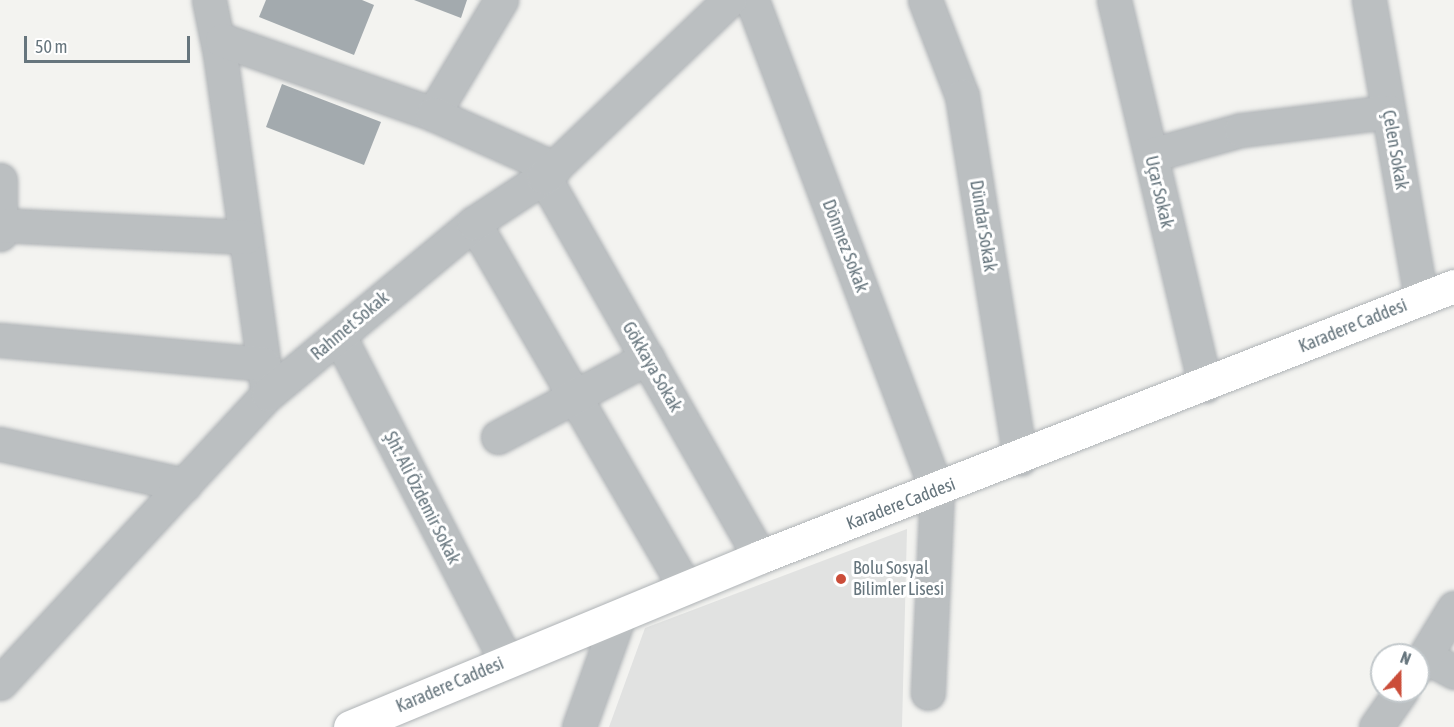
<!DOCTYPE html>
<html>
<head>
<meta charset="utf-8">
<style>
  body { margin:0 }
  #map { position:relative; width:1454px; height:727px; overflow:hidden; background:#f3f3f0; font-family:"Asap Condensed",sans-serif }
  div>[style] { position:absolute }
  .built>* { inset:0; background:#e1e2e1 }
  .building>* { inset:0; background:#a3aaae }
  .roads { filter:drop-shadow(0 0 2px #afb3b6) drop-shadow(0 0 2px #afb3b6) }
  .minor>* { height:33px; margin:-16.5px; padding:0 16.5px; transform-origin:16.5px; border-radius:16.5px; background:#bbbfc1 }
  .major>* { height:33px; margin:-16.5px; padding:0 16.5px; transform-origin:16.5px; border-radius:16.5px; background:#fff }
  .dots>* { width:16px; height:16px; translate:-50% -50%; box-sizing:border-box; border:3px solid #fff; border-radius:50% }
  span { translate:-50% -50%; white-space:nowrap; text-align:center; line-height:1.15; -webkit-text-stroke:6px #fff; paint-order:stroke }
  .street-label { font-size:18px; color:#66757d }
  .poi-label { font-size:18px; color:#66757d }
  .left { translate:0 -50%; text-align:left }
  .north { position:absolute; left:1370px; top:643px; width:60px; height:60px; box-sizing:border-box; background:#fff; border:2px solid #c2c8cb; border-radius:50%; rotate:21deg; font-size:16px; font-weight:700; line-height:24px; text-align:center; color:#66757d }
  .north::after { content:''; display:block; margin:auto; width:21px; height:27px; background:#cb4d39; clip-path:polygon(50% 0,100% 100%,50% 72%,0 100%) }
  .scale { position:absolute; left:24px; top:36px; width:166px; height:27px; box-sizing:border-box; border:3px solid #66757d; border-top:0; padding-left:8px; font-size:18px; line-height:21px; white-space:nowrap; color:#66757d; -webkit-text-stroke:4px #fff; paint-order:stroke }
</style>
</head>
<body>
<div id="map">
  <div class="built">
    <div style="clip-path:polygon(907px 529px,902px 727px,609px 727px,645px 628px)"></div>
  </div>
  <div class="building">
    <div style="clip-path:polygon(266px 0,362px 0,374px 5px,354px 55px,259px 17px)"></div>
    <div style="clip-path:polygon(414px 0,467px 0,461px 18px)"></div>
    <div style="clip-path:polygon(282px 84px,381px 122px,364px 165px,266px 127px)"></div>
  </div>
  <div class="roads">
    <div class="minor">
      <div style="left:209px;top:0;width:55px;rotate:78.5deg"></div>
      <div style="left:220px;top:54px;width:343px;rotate:82deg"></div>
      <div style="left:752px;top:0;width:525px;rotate:69.35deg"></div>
      <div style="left:937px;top:491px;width:202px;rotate:92.6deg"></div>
      <div style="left:925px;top:0;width:103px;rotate:68.9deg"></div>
      <div style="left:962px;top:96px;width:367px;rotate:80.9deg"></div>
      <div style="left:1114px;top:0;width:396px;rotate:76.7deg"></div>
      <div style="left:1369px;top:0;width:303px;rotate:80.1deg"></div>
      <div style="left:222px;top:40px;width:224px;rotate:19.3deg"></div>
      <div style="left:433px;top:114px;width:133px;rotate:-59.2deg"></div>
      <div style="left:433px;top:114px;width:133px;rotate:24.1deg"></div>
      <div style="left:1151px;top:155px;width:93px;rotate:-15.5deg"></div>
      <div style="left:1241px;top:130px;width:148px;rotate:-7deg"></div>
      <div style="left:544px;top:177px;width:437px;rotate:60.4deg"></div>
      <div style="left:0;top:180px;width:54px;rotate:90deg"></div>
      <div style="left:474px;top:223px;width:422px;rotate:59.9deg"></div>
      <div style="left:0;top:225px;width:246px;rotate:2.8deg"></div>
      <div style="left:339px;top:336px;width:365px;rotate:62.8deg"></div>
      <div style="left:0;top:340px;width:264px;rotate:5.2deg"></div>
      <div style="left:498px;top:437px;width:169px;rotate:-27.9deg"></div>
      <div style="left:0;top:444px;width:189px;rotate:12.5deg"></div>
      <div style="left:1426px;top:657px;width:32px;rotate:28deg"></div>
      <div style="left:1418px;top:667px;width:69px;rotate:-58.6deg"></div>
      <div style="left:0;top:683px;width:394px;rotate:-47.2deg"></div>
      <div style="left:268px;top:394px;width:268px;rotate:-39.7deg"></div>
      <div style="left:474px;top:223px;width:84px;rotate:-33.3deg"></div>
      <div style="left:544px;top:177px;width:256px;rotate:-43.7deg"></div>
      <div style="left:579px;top:727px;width:118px;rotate:-70.2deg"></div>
      <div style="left:1376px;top:727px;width:44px;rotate:-55.2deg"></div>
    </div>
    <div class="major">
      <div style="left:350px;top:727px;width:444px;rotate:-22.5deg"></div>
      <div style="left:760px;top:557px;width:745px;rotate:-21.33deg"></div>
    </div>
  </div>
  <div class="dots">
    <div style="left:841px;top:579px;background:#cb4d39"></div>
  </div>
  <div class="street-label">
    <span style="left:1395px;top:150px;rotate:80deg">Çelen Sokak</span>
    <span style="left:1159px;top:192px;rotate:77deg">Uçar Sokak</span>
    <span style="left:983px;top:226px;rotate:81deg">Dündar Sokak</span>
    <span style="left:845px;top:246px;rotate:69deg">Dönmez Sokak</span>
    <span style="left:350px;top:326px;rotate:-40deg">Rahmet Sokak</span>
    <span style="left:1353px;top:326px;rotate:-22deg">Karadere Caddesi</span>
    <span style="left:652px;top:367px;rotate:60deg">Gökkaya Sokak</span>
    <span style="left:422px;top:498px;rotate:63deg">Şht. Ali Özdemir Sokak</span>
    <span style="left:901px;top:504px;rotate:-21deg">Karadere Caddesi</span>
    <span style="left:450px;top:685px;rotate:-23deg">Karadere Caddesi</span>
  </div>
  <div class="poi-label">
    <span class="left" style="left:853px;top:579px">Bolu Sosyal<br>Bilimler Lisesi</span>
  </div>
  <div class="north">N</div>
  <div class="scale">50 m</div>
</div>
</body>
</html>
